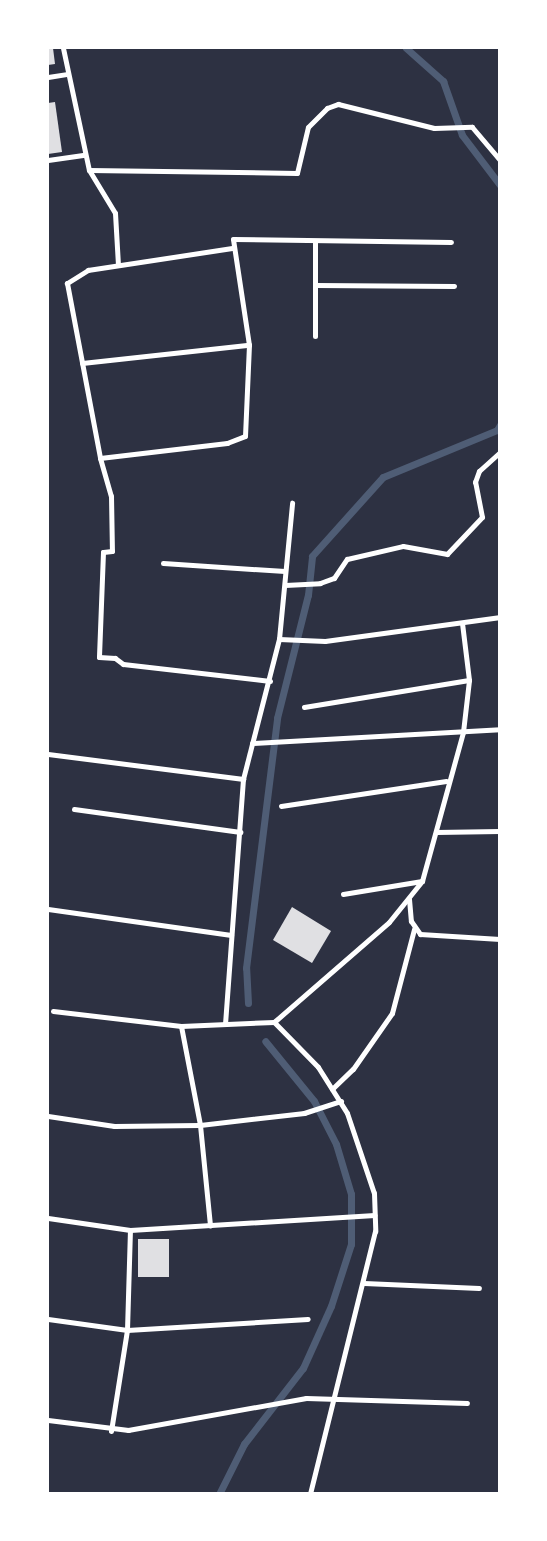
<!DOCTYPE html>
<html>
<head>
<meta charset="utf-8">
<style>
  body { margin:0 }
  #map { position:relative; width:547px; height:1541px; overflow:hidden; background:#2d3142; font-family:"DejaVu Sans",sans-serif }
  div>[style] { position:absolute }
  .stream>* { height:7px; margin:-3.5px; padding:0 3.5px; transform-origin:3.5px; border-radius:3.5px; background:#4f5d75 }
  .building>* { inset:0; background:#e0e0e3 }
  .minor>* { height:5px; margin:-2.5px; padding:0 2.5px; transform-origin:2.5px; border-radius:2.5px; background:#fff }
  span { translate:-50% -50%; white-space:nowrap; text-align:center; line-height:1.15; -webkit-text-stroke:4.5px #fff; paint-order:stroke }
  .frame { position:absolute; inset:0; border:49px solid #fff; pointer-events:none }
</style>
</head>
<body>
<div id="map">
  <div class="stream">
    <div style="left:406px;top:48px;width:50px;rotate:41.7deg"></div>
    <div style="left:443px;top:81px;width:57px;rotate:70.6deg"></div>
    <div style="left:462px;top:135px;width:63px;rotate:52.8deg"></div>
    <div style="left:248px;top:1003px;width:35px;rotate:-93deg"></div>
    <div style="left:246px;top:968px;width:252px;rotate:-82.9deg"></div>
    <div style="left:277px;top:718px;width:127px;rotate:-75.9deg"></div>
    <div style="left:308px;top:595px;width:39px;rotate:-84deg"></div>
    <div style="left:312px;top:556px;width:106px;rotate:-48.1deg"></div>
    <div style="left:383px;top:477px;width:123px;rotate:-22.4deg"></div>
    <div style="left:497px;top:430px;width:6px;rotate:-59deg"></div>
    <div style="left:219px;top:1494px;width:56px;rotate:-63.4deg"></div>
    <div style="left:244px;top:1444px;width:96px;rotate:-52.2deg"></div>
    <div style="left:303px;top:1368px;width:68px;rotate:-65.7deg"></div>
    <div style="left:331px;top:1306px;width:65px;rotate:-72.1deg"></div>
    <div style="left:351px;top:1244px;width:50px;rotate:-90deg"></div>
    <div style="left:351px;top:1194px;width:52px;rotate:-106.7deg"></div>
    <div style="left:336px;top:1144px;width:48px;rotate:-117.1deg"></div>
    <div style="left:314px;top:1101px;width:77px;rotate:-129.2deg"></div>
  </div>
  <div class="building">
    <div style="clip-path:polygon(48px 48px,53px 48px,55px 64px,48px 65px)"></div>
    <div style="clip-path:polygon(55px 102px,62px 152px,48px 154px,48px 103px)"></div>
    <div style="clip-path:polygon(292px 907px,331px 931px,312px 963px,273px 940px)"></div>
    <div style="clip-path:polygon(138px 1239px,169px 1239px,169px 1277px,138px 1277px)"></div>
  </div>
  <div class="minor">
    <div style="left:63px;top:48px;width:125px;rotate:78deg"></div>
    <div style="left:89px;top:170px;width:50px;rotate:58.8deg"></div>
    <div style="left:115px;top:213px;width:52px;rotate:86.7deg"></div>
    <div style="left:48px;top:77px;width:20px;rotate:-9deg"></div>
    <div style="left:48px;top:160px;width:37px;rotate:-8deg"></div>
    <div style="left:89px;top:170px;width:208px;rotate:0.8deg"></div>
    <div style="left:297px;top:173px;width:47px;rotate:-76.6deg"></div>
    <div style="left:308px;top:127px;width:27px;rotate:-45deg"></div>
    <div style="left:327px;top:108px;width:12px;rotate:-20deg"></div>
    <div style="left:338px;top:104px;width:99px;rotate:14deg"></div>
    <div style="left:434px;top:128px;width:38px;rotate:-2deg"></div>
    <div style="left:472px;top:127px;width:43px;rotate:49.7deg"></div>
    <div style="left:315px;top:241px;width:95px;rotate:90deg"></div>
    <div style="left:232px;top:248px;width:146px;rotate:171.3deg"></div>
    <div style="left:88px;top:270px;width:25px;rotate:148deg"></div>
    <div style="left:67px;top:283px;width:178px;rotate:79.3deg"></div>
    <div style="left:100px;top:458px;width:40px;rotate:74deg"></div>
    <div style="left:111px;top:496px;width:55px;rotate:89deg"></div>
    <div style="left:112px;top:551px;width:9px;rotate:174deg"></div>
    <div style="left:103px;top:552px;width:105px;rotate:92.2deg"></div>
    <div style="left:99px;top:657px;width:16px;rotate:4deg"></div>
    <div style="left:115px;top:658px;width:10px;rotate:37deg"></div>
    <div style="left:123px;top:664px;width:148px;rotate:6.6deg"></div>
    <div style="left:315px;top:285px;width:139px;rotate:0.4deg"></div>
    <div style="left:82px;top:363px;width:168px;rotate:-6.2deg"></div>
    <div style="left:100px;top:458px;width:128px;rotate:-6.7deg"></div>
    <div style="left:227px;top:443px;width:19px;rotate:-21deg"></div>
    <div style="left:245px;top:436px;width:91px;rotate:-87.5deg"></div>
    <div style="left:249px;top:345px;width:107px;rotate:-98.6deg"></div>
    <div style="left:233px;top:239px;width:218px;rotate:0.8deg"></div>
    <div style="left:163px;top:563px;width:122px;rotate:3.8deg"></div>
    <div style="left:285px;top:585px;width:35px;rotate:-3deg"></div>
    <div style="left:320px;top:583px;width:15px;rotate:-20deg"></div>
    <div style="left:334px;top:578px;width:23px;rotate:-56deg"></div>
    <div style="left:347px;top:559px;width:57px;rotate:-13.1deg"></div>
    <div style="left:403px;top:546px;width:45px;rotate:10.3deg"></div>
    <div style="left:447px;top:554px;width:51px;rotate:-46.6deg"></div>
    <div style="left:482px;top:517px;width:36px;rotate:-101deg"></div>
    <div style="left:475px;top:482px;width:12px;rotate:-70deg"></div>
    <div style="left:479px;top:471px;width:28px;rotate:-42deg"></div>
    <div style="left:279px;top:639px;width:46px;rotate:2.5deg"></div>
    <div style="left:325px;top:641px;width:177px;rotate:-7.8deg"></div>
    <div style="left:304px;top:707px;width:167px;rotate:-9.3deg"></div>
    <div style="left:252px;top:743px;width:248px;rotate:-3.2deg"></div>
    <div style="left:48px;top:754px;width:197px;rotate:7.3deg"></div>
    <div style="left:281px;top:806px;width:167px;rotate:-8.6deg"></div>
    <div style="left:74px;top:809px;width:168px;rotate:7.9deg"></div>
    <div style="left:436px;top:832px;width:64px;rotate:-0.9deg"></div>
    <div style="left:343px;top:894px;width:80px;rotate:-9.3deg"></div>
    <div style="left:409px;top:899px;width:22px;rotate:85deg"></div>
    <div style="left:411px;top:921px;width:16px;rotate:55deg"></div>
    <div style="left:420px;top:934px;width:80px;rotate:3.6deg"></div>
    <div style="left:48px;top:909px;width:185px;rotate:8.1deg"></div>
    <div style="left:53px;top:1011px;width:129px;rotate:6.7deg"></div>
    <div style="left:181px;top:1026px;width:93px;rotate:-2.5deg"></div>
    <div style="left:274px;top:1022px;width:63px;rotate:45.6deg"></div>
    <div style="left:318px;top:1067px;width:54px;rotate:57.8deg"></div>
    <div style="left:347px;top:1113px;width:84px;rotate:71.4deg"></div>
    <div style="left:374px;top:1193px;width:38px;rotate:88deg"></div>
    <div style="left:375px;top:1231px;width:271px;rotate:103.9deg"></div>
    <div style="left:274px;top:1022px;width:152px;rotate:-41deg"></div>
    <div style="left:389px;top:922px;width:53px;rotate:-51.2deg"></div>
    <div style="left:422px;top:881px;width:155px;rotate:-74.6deg"></div>
    <div style="left:463px;top:732px;width:52px;rotate:-83.4deg"></div>
    <div style="left:469px;top:680px;width:57px;rotate:-97deg"></div>
    <div style="left:225px;top:1024px;width:246px;rotate:-85.8deg"></div>
    <div style="left:243px;top:779px;width:145px;rotate:-75.6deg"></div>
    <div style="left:279px;top:639px;width:137px;rotate:-84.5deg"></div>
    <div style="left:181px;top:1026px;width:101px;rotate:79.1deg"></div>
    <div style="left:200px;top:1125px;width:101px;rotate:84.3deg"></div>
    <div style="left:332px;top:1089px;width:29px;rotate:-44deg"></div>
    <div style="left:353px;top:1069px;width:68px;rotate:-55.1deg"></div>
    <div style="left:392px;top:1013px;width:87px;rotate:-75.3deg"></div>
    <div style="left:48px;top:1116px;width:67px;rotate:8.6deg"></div>
    <div style="left:114px;top:1126px;width:86px;rotate:-0.7deg"></div>
    <div style="left:200px;top:1125px;width:105px;rotate:-6.6deg"></div>
    <div style="left:304px;top:1113px;width:39px;rotate:-18deg"></div>
    <div style="left:48px;top:1218px;width:83px;rotate:8.3deg"></div>
    <div style="left:130px;top:1230px;width:245px;rotate:-3.5deg"></div>
    <div style="left:364px;top:1283px;width:115px;rotate:2.5deg"></div>
    <div style="left:48px;top:1319px;width:80px;rotate:7.9deg"></div>
    <div style="left:127px;top:1330px;width:181px;rotate:-3.5deg"></div>
    <div style="left:48px;top:1420px;width:81px;rotate:7.1deg"></div>
    <div style="left:128px;top:1430px;width:181px;rotate:-10.2deg"></div>
    <div style="left:306px;top:1398px;width:161px;rotate:1.8deg"></div>
    <div style="left:111px;top:1431px;width:102px;rotate:-81deg"></div>
    <div style="left:127px;top:1330px;width:100px;rotate:-88.3deg"></div>
  </div>
  <div class="frame"></div>
</div>
</body>
</html>
